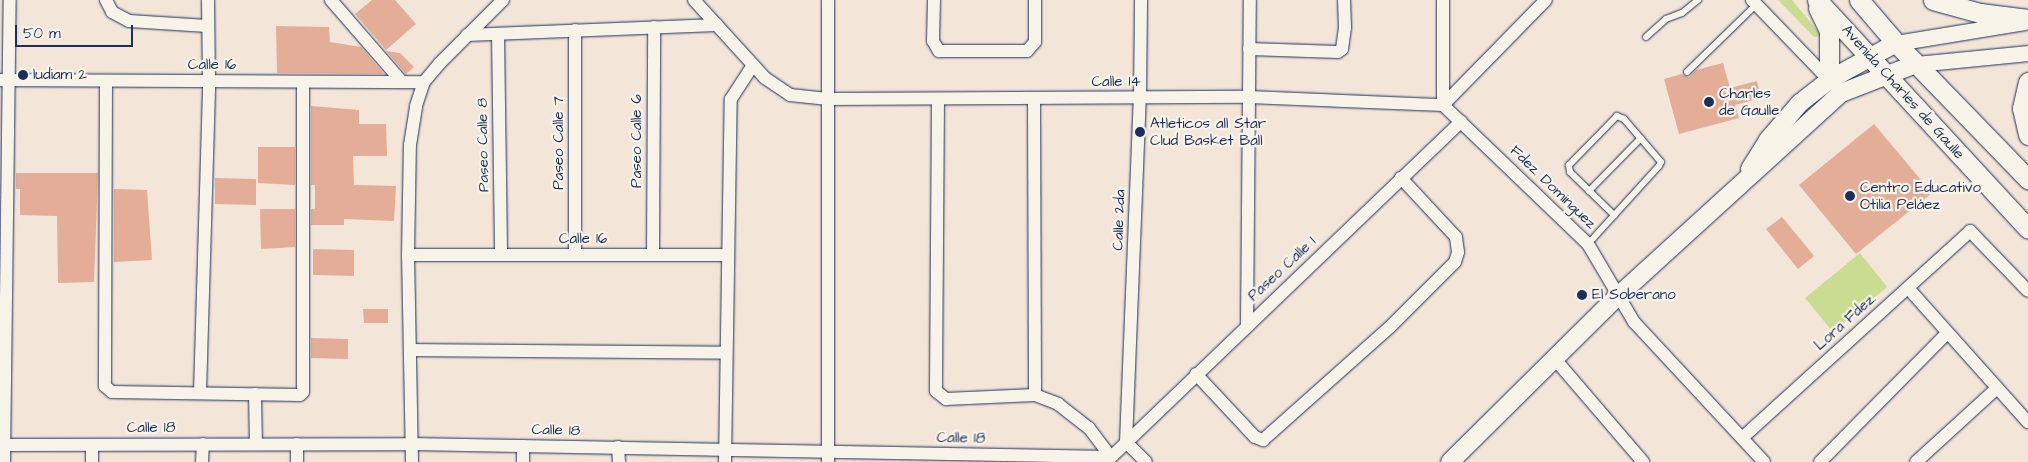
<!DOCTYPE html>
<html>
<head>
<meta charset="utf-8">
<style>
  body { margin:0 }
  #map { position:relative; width:2028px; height:462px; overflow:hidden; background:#f3e5d8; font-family:"Architects Daughter",sans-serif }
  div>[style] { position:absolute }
  .green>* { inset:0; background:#cadc90 }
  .building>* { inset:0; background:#e3ad98 }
  .roads { filter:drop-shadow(0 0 1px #1b2f5e) drop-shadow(0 0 1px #1b2f5e) }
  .service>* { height:6px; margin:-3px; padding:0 3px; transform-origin:3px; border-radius:3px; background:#f7f3e8 }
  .minor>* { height:12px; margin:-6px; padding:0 6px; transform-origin:6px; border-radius:6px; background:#f7f3e8 }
  .tertiary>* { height:15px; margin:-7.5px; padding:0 7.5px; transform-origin:7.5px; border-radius:7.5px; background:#f7f3e8 }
  .secondary>* { height:18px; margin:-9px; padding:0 9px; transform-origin:9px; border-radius:9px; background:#f7f3e8 }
  .primary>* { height:19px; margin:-9.5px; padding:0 9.5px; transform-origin:9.5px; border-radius:9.5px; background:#f7f3e8 }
  .dots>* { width:14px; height:14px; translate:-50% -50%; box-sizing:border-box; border:2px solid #f7f3e8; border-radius:50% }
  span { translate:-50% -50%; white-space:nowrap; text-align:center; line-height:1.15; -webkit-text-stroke:4.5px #f7f3e8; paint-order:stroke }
  .street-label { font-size:15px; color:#1b2f5e }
  .poi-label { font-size:15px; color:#1b2f5e }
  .left { translate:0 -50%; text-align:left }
  .scale { position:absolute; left:15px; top:25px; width:118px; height:22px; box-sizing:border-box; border:2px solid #1b2f5e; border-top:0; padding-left:6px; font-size:15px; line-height:18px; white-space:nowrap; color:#1b2f5e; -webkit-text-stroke:4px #f7f3e8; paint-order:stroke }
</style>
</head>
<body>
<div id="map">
  <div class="green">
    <div style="clip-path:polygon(1778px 0,1792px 0,1822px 36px,1814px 37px)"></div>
    <div style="clip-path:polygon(1860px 253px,1887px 287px,1833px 332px,1805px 298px)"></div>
  </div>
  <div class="building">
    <div style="clip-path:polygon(372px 0,395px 0,416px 24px,386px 50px,355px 14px)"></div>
    <div style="clip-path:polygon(276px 26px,329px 27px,330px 42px,361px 47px,384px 74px,277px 73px)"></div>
    <div style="clip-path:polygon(386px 51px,400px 53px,414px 67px,406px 74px)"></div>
    <div style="clip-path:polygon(1723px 63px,1730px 88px,1757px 81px,1761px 98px,1735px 105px,1739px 118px,1679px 134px,1664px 79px,1682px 74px,1689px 77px,1696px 70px)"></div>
    <div style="clip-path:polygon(311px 106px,359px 110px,359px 124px,386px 124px,387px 156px,353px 156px,354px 185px,396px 186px,394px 221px,344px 219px,344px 225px,311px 225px,311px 209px,315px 209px,315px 185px,311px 185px)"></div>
    <div style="clip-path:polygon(1874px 124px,1932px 193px,1856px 254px,1799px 185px)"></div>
    <div style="clip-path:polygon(258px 147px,295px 147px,295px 185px,258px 183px)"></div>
    <div style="clip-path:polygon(16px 173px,98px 173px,94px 282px,58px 283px,57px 216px,20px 215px,20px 189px,16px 189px)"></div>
    <div style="clip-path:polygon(215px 178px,256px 179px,256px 205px,215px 204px)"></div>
    <div style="clip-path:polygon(114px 189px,147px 190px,152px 260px,114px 262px)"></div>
    <div style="clip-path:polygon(260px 209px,295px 209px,295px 247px,261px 249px)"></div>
    <div style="clip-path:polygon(1782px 217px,1814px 256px,1798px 269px,1766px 229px)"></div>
    <div style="clip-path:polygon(313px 249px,354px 250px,354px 276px,313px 275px)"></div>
    <div style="clip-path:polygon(363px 309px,388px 309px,388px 323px,364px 323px)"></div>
    <div style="clip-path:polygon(311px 338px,348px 339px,348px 359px,311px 358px)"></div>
  </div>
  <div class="roads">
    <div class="service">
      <div style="left:1646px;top:37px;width:27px;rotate:-42deg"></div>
      <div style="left:1666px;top:19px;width:17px;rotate:-21deg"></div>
      <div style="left:1682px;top:13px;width:21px;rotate:-39deg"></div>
      <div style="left:1687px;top:72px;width:98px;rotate:-44.2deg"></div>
      <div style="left:1589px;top:191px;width:74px;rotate:-45.5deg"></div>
      <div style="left:1588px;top:244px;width:105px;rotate:-47.7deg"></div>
      <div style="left:1659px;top:166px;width:4px;rotate:-63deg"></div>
      <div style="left:1661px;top:162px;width:57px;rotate:-130.7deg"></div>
      <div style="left:1624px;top:119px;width:8px;rotate:-157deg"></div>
      <div style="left:1617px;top:116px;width:69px;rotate:134.4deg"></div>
      <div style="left:1569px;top:165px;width:7px;rotate:82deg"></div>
      <div style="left:1570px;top:172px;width:62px;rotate:44.3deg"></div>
    </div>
    <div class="minor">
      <div style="left:106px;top:0;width:13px;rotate:63deg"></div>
      <div style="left:112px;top:12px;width:19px;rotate:28deg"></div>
      <div style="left:129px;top:21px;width:78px;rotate:3.7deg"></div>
      <div style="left:331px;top:0;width:108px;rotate:49.1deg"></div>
      <div style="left:694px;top:0;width:105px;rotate:47.7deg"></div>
      <div style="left:765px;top:78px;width:30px;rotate:34deg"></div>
      <div style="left:790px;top:95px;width:38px;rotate:6deg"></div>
      <div style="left:828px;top:99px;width:421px;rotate:-0.3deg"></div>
      <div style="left:1249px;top:97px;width:194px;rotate:2.4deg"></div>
      <div style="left:828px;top:0;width:462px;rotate:90deg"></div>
      <div style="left:934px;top:0;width:41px;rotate:91.4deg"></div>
      <div style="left:933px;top:41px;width:12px;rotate:59deg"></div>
      <div style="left:939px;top:51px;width:88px"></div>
      <div style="left:1027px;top:51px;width:12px;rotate:-48deg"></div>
      <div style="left:1035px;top:42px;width:42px;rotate:-90deg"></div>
      <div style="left:1752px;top:0;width:114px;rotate:46.1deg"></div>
      <div style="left:575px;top:30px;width:225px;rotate:90deg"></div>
      <div style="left:498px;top:34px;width:221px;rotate:89.2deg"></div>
      <div style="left:467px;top:35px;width:250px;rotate:-2.3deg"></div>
      <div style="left:1249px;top:49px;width:89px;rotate:1.9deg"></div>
      <div style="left:1338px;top:52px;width:5px;rotate:-37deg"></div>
      <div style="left:1342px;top:49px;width:21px;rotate:-82deg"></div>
      <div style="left:1345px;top:28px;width:28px;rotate:-92deg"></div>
      <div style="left:0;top:80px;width:424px;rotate:0.3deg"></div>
      <div style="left:106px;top:81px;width:305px;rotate:90.2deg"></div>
      <div style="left:105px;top:386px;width:9px;rotate:41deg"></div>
      <div style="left:112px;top:392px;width:188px;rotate:0.9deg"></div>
      <div style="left:300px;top:395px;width:4px;rotate:-45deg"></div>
      <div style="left:303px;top:392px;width:310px;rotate:-90deg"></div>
      <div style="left:1034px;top:98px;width:297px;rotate:89.8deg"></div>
      <div style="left:938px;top:99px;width:292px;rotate:90.4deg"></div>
      <div style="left:936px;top:391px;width:13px;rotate:39deg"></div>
      <div style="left:946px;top:399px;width:89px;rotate:-2.6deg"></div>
      <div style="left:1035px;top:395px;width:25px;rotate:21deg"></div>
      <div style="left:1058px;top:404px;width:39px;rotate:38deg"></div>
      <div style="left:1089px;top:428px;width:36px;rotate:53deg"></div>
      <div style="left:1443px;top:105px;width:201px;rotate:43.8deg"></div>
      <div style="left:1588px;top:244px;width:91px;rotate:59.5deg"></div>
      <div style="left:1634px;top:322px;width:191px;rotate:47.1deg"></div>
      <div style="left:1443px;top:105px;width:147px;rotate:-45.6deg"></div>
      <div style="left:1443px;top:105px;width:105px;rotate:-90deg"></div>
      <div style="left:408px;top:255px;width:320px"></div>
      <div style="left:653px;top:255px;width:228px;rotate:-89.7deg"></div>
      <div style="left:1908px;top:288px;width:180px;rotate:48.2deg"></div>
      <div style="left:1247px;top:324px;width:324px;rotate:-89.5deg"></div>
      <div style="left:410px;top:350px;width:316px;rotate:0.5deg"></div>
      <div style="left:1554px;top:358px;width:137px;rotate:49.4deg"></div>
      <div style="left:1196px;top:374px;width:86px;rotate:46.9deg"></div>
      <div style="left:1255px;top:437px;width:9px;rotate:21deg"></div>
      <div style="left:1263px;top:440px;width:170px;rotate:-41.7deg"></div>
      <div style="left:1390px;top:327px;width:92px;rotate:-45deg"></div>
      <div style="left:1455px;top:262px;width:10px;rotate:-73deg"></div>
      <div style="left:1458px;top:252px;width:15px;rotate:-98deg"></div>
      <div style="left:1456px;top:237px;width:81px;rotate:-133deg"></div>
      <div style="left:200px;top:393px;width:312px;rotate:-88.3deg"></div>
      <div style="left:209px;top:81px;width:81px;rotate:-90.7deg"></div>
      <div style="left:255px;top:394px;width:50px;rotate:88.9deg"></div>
      <div style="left:1742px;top:438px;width:308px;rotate:-42.2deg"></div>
      <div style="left:1970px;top:231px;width:83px;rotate:46deg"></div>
      <div style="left:1126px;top:442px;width:343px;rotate:-87.7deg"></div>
      <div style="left:1140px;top:99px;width:99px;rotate:-89.4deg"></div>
      <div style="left:1126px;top:442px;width:28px;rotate:45deg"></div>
      <div style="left:0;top:445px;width:411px;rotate:-0.1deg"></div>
      <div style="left:411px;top:444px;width:700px;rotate:1.06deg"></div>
      <div style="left:92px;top:445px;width:17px;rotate:90deg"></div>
      <div style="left:618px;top:447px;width:15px;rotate:86deg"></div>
      <div style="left:4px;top:462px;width:462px;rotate:-89.3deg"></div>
      <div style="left:202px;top:462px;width:18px;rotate:-87deg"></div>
      <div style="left:297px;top:462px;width:18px;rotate:-90deg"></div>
      <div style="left:412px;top:462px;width:207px;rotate:-91.1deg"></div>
      <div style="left:408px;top:255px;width:110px;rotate:-89deg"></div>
      <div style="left:410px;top:145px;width:39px;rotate:-81deg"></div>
      <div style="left:416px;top:106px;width:25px;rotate:-72deg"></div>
      <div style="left:424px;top:82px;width:25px;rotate:-50deg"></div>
      <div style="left:440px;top:63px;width:89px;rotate:-45deg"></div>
      <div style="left:523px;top:462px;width:16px;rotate:-90deg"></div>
      <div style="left:725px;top:462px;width:363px;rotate:-89.1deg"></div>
      <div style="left:731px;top:99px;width:40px;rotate:-57.1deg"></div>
      <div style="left:1106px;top:462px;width:492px;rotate:-43.8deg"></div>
      <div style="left:1820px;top:462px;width:181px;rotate:-45.4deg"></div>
      <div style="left:1916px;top:462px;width:110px;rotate:-42.4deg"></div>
    </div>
    <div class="tertiary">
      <div style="left:1896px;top:43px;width:130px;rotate:-9.3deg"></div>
      <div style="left:1916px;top:64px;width:113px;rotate:-5.6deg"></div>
    </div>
    <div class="secondary">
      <div style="left:1750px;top:169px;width:34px;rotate:-58deg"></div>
      <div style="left:1768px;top:140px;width:49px;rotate:-49.1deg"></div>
      <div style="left:1800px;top:103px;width:37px;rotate:-38deg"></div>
      <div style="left:1829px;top:80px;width:77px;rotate:-28.9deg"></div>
      <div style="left:1450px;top:462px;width:236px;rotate:-44.7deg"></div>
      <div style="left:1618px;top:296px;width:302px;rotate:-42.3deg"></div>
      <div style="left:1841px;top:93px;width:80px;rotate:-21.1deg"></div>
    </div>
    <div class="primary">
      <div style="left:1817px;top:0;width:311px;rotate:47.3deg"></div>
      <div style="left:1859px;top:0;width:57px;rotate:49.3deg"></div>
      <div style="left:1896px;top:43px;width:190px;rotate:45.9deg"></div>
      <div style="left:1933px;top:0;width:49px;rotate:15.5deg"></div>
      <div style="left:1980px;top:13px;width:48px;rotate:7.1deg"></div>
      <div style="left:1818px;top:8px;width:25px;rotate:64deg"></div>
      <div style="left:1829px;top:31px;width:49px;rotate:90deg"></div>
      <div style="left:2028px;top:82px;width:27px;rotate:103deg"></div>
      <div style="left:2022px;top:108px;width:28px;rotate:77deg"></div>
    </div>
  </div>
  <div class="dots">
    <div style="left:23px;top:75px;background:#1b2f5e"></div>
    <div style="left:1709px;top:102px;background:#1b2f5e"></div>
    <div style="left:1140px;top:132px;background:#1b2f5e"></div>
    <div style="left:1850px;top:196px;background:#1b2f5e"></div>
    <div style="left:1582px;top:295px;background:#1b2f5e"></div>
  </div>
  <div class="street-label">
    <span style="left:212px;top:65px">Calle 16</span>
    <span style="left:1116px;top:82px">Calle 14</span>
    <span style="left:1903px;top:92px;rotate:48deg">Avenida Charles de Gaulle</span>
    <span style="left:637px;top:141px;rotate:-90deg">Paseo Calle 6</span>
    <span style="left:559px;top:143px;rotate:-90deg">Paseo Calle 7</span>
    <span style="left:483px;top:145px;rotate:-91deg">Paseo Calle 8</span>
    <span style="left:1553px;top:187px;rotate:44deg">Fdez. Dominguez</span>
    <span style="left:1119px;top:220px;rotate:-88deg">Calle 2da</span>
    <span style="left:583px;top:239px">Calle 16</span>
    <span style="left:1282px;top:269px;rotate:-43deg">Paseo Calle 1</span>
    <span style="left:1845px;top:322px;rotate:-42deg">Lora Fdez.</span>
    <span style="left:151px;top:428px">Calle 18</span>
    <span style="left:556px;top:430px;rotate:1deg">Calle 18</span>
    <span style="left:961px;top:438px;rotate:1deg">Calle 18</span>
  </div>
  <div class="poi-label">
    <span class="left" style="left:33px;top:75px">ludiam 2</span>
    <span class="left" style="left:1719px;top:102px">Charles<br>de Gaulle</span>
    <span class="left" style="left:1150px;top:132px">Atleticos all Star<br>Clud Basket Ball</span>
    <span class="left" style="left:1860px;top:196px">Centro Educativo<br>Otilia Peláez</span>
    <span class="left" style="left:1592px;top:295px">El Soberano</span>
  </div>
  <div class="scale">50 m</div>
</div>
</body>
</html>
